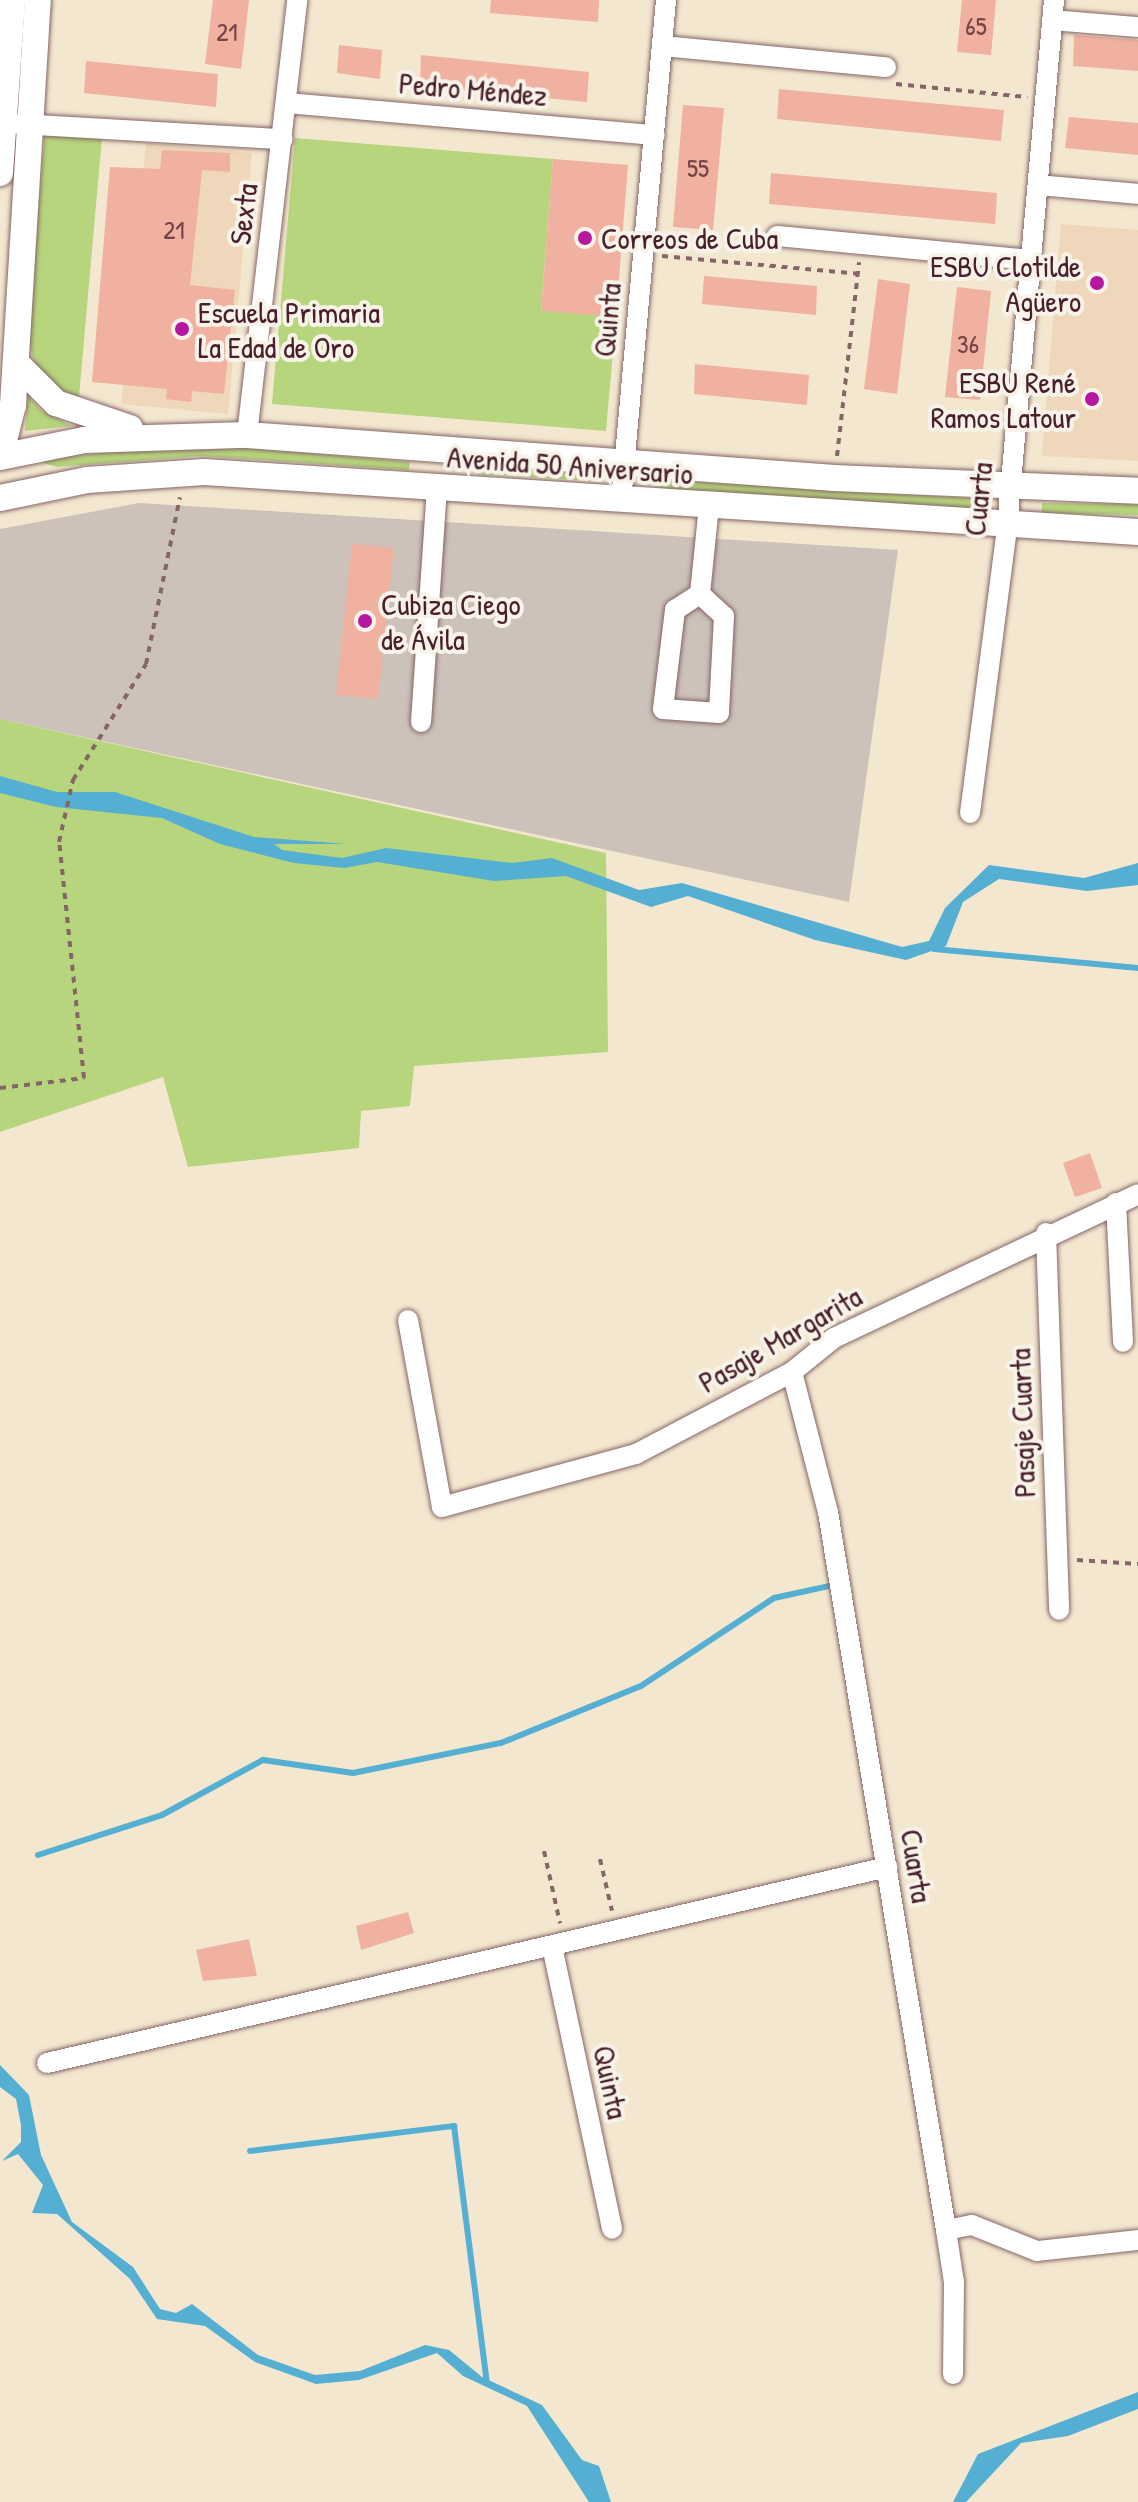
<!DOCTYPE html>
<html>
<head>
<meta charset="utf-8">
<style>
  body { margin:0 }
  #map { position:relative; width:1138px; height:2502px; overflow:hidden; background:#f3e7d0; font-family:"Patrick Hand",sans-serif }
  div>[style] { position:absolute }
  .built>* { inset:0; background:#eed7bb }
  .industrial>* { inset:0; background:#ccc2b9 }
  .green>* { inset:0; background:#b6d57c }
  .water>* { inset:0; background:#55afd2 }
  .stream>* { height:6px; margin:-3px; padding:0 3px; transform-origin:3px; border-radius:3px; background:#55afd2 }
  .building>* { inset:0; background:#f0b1a0 }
  .path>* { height:4px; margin-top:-2px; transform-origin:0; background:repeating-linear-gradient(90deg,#856565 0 6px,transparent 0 12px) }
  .roads { filter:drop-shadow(0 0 2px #856565) drop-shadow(0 0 2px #856565) }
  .minor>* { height:20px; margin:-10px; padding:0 10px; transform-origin:10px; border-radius:10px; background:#fff }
  .major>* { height:26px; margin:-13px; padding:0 13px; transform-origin:13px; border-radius:13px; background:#fff }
  .dots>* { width:22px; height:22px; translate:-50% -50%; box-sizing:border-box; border:4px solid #f7f3e8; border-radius:50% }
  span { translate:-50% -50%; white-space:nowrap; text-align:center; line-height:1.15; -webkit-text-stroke:8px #f7f3e8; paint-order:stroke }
  .number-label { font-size:26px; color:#744448 }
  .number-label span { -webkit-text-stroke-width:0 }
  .street-label { font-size:30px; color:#4a1f2b }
  .poi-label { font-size:30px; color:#4a1f2b }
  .left { translate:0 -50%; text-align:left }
  .right { translate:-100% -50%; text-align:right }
</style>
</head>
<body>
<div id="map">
  <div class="built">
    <div style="clip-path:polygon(146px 143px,252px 153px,228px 414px,121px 404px)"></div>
    <div style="clip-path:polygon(1061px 224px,1138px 230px,1138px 461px,1042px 456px)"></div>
  </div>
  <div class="industrial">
    <div style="clip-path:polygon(139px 503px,898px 550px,849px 902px,0 719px,0 529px)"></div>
  </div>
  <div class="green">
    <div style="clip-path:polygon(45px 133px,102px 137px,79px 397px,61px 391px,34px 363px,27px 334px)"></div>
    <div style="clip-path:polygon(295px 138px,553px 159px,541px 310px,616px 317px,606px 431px,272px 404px)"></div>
    <div style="clip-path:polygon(28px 396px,42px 411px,72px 426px,25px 431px)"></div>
    <div style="clip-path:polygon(199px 443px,410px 462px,409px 470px,200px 456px,57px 467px,33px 460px)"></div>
    <div style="clip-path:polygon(478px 465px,599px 472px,598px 481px,478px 474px)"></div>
    <div style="clip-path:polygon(660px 480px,986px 499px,984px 510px,660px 490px)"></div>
    <div style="clip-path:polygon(1042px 503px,1138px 504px,1138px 515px,1042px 513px)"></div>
    <div style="clip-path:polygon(0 719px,606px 853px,608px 1052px,414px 1066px,410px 1106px,361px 1111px,359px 1148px,188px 1167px,163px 1077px,0 1132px)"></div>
  </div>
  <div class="water">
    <div style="clip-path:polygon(0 776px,57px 792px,115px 792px,254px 837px,348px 844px,274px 844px,282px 850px,342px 858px,386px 848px,512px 863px,552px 858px,639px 890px,682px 883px,902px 947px,929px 941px,945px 908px,989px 865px,1084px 878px,1138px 863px,1138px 885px,1087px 891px,999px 879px,963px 902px,946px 946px,906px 960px,815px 940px,688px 896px,651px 907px,566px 876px,494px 881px,377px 862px,344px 868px,294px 863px,220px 844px,162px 818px,56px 807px,0 793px)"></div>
    <div style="clip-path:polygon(0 2065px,29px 2095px,41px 2155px,72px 2222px,133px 2267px,160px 2309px,176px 2313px,192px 2304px,258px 2355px,315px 2375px,360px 2371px,425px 2345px,449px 2350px,482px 2377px,542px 2405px,582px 2460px,599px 2466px,611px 2502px,589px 2502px,527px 2406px,463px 2376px,437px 2353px,359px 2380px,316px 2384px,255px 2362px,205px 2326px,157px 2319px,130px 2279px,57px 2214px,32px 2213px,43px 2185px,18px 2154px,2px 2161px,21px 2142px,21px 2125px,16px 2099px,0 2087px)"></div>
    <div style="clip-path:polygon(1138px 2392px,1138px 2409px,1068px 2436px,1021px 2443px,966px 2502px,953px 2502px,978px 2454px)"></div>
  </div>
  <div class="stream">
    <div style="left:934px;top:949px;width:205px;rotate:5.3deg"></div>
    <div style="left:38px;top:1855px;width:130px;rotate:-17.9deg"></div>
    <div style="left:162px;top:1815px;width:115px;rotate:-28.6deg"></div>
    <div style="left:263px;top:1760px;width:91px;rotate:8.2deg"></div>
    <div style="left:353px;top:1773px;width:151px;rotate:-11.5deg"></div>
    <div style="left:501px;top:1743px;width:151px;rotate:-22.2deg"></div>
    <div style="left:641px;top:1686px;width:159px;rotate:-33.5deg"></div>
    <div style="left:774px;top:1598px;width:56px;rotate:-12.3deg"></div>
    <div style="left:250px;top:2151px;width:206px;rotate:-7deg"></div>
    <div style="left:454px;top:2126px;width:260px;rotate:82.7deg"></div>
  </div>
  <div class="building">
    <div style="clip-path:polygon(213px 0,249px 0,241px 69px,205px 64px)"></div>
    <div style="clip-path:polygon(491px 0,599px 0,598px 22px,490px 13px)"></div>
    <div style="clip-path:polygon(962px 0,996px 0,991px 55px,957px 52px)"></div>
    <div style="clip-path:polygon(1074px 35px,1138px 40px,1138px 71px,1073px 66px)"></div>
    <div style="clip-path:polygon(339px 45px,382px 50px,380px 79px,337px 73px)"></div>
    <div style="clip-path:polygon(421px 55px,589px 72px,587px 102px,420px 86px)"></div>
    <div style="clip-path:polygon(86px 61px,218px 74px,216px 107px,84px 93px)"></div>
    <div style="clip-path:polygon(779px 89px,1004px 110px,1001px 141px,777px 119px)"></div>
    <div style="clip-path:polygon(683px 105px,724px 108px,713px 230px,673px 227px)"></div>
    <div style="clip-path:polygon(1069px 117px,1138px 123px,1138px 155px,1065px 148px)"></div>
    <div style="clip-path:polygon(162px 150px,230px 153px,230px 172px,202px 170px,190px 285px,235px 290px,224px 394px,192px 391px,191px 402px,166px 399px,167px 389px,92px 382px,110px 167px,160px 169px)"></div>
    <div style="clip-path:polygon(553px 159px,628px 165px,616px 317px,541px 311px)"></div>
    <div style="clip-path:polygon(771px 173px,997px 193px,995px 224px,769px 204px)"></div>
    <div style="clip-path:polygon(704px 276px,817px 286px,816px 315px,702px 304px)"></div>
    <div style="clip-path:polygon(878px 279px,910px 284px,897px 394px,864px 389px)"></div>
    <div style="clip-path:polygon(957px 287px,991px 291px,980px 400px,945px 397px)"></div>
    <div style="clip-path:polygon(695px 364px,809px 375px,807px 405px,694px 394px)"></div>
    <div style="clip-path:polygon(352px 544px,394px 548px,378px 699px,336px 695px)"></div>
    <div style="clip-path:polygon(1090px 1153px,1102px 1188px,1075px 1197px,1063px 1163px)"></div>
    <div style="clip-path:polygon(408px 1912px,414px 1933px,361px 1950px,356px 1926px)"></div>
    <div style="clip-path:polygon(249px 1939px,257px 1976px,203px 1981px,196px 1950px)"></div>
  </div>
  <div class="path">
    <div style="left:896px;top:84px;width:132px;rotate:5.7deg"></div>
    <div style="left:662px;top:256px;width:197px;rotate:5.2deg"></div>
    <div style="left:837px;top:456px;width:195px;rotate:-83.5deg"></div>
    <div style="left:0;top:1088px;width:85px;rotate:-6.8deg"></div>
    <div style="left:84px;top:1078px;width:237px;rotate:-96deg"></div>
    <div style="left:59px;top:842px;width:64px;rotate:-77.3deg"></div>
    <div style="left:73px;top:780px;width:137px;rotate:-57.8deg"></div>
    <div style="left:146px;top:664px;width:170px;rotate:-78.5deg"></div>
    <div style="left:1077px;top:1560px;width:61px;rotate:3.8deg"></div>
    <div style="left:544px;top:1851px;width:74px;rotate:77.5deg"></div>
    <div style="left:600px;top:1859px;width:53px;rotate:77deg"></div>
  </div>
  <div class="roads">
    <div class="minor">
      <div style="left:1052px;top:20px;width:86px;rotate:4.7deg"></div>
      <div style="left:662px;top:46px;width:225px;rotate:5.4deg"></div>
      <div style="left:287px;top:103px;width:369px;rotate:5deg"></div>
      <div style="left:19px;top:124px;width:264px;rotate:3.3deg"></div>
      <div style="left:1038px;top:185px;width:100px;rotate:5.1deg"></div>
      <div style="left:777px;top:236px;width:255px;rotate:5.4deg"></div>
      <div style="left:247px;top:435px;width:438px;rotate:-83.4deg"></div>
      <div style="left:621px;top:501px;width:503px;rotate:-84.87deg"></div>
      <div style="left:700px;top:594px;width:33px;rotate:43deg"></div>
      <div style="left:724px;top:616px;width:97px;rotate:93deg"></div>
      <div style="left:719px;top:713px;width:56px;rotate:-175.9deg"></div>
      <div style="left:663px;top:709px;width:100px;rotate:-83.1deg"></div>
      <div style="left:675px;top:610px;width:30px;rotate:-33deg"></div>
      <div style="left:700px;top:594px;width:88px;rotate:-84.2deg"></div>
      <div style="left:421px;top:722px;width:235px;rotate:-86.1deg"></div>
      <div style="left:970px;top:813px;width:288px;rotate:-82.6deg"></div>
      <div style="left:1007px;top:527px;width:529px;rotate:-84.9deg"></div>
      <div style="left:1116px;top:1203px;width:139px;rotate:87.1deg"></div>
      <div style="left:1046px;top:1233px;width:377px;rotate:88deg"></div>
      <div style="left:408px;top:1320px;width:190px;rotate:79.7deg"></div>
      <div style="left:442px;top:1507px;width:201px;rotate:-15.3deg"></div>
      <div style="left:636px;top:1454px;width:176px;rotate:-27.7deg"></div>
      <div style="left:792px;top:1372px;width:54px;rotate:-39deg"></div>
      <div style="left:834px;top:1338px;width:336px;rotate:-25.3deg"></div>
      <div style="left:792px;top:1372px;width:145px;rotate:75.6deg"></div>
      <div style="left:828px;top:1512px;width:728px;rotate:80.67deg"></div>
      <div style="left:946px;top:2230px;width:53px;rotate:81.3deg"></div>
      <div style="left:954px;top:2282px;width:92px;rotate:90.6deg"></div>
      <div style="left:552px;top:1946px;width:289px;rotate:78deg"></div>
      <div style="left:47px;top:2063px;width:863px;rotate:-13.13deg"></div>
      <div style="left:946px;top:2230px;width:26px;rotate:-11deg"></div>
      <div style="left:972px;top:2225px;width:70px;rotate:21.8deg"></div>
      <div style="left:1037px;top:2251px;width:102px;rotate:-6.2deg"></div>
    </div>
    <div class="major">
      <div style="left:0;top:173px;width:173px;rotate:-86deg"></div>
      <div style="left:16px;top:363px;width:57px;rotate:45deg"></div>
      <div style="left:56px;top:403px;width:78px;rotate:18.7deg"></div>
      <div style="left:0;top:456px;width:53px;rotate:-75.7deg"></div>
      <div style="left:13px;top:405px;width:406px;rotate:-86.5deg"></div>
      <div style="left:0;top:457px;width:86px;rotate:-11.4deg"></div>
      <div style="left:84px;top:440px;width:163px;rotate:-1.8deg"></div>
      <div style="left:247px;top:435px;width:589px;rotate:4.19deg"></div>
      <div style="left:834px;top:478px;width:304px;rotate:2.4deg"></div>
      <div style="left:0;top:498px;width:89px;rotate:-11.7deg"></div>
      <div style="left:87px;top:480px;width:117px;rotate:-3.9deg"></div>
      <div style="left:204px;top:472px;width:936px;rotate:3.68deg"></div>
    </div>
  </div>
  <div class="dots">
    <div style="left:585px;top:238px;background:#b5179e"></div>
    <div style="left:1097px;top:283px;background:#b5179e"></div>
    <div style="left:182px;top:329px;background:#b5179e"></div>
    <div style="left:1092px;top:399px;background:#b5179e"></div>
    <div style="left:365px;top:621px;background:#b5179e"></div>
  </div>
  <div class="number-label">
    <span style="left:976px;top:26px">65</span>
    <span style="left:227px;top:32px">21</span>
    <span style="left:698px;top:168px">55</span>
    <span style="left:174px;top:230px">21</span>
    <span style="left:968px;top:344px">36</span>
  </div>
  <div class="street-label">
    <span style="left:473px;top:89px;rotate:5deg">Pedro Méndez</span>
    <span style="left:243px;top:214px;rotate:-83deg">Sexta</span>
    <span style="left:607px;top:320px;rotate:-85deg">Quinta</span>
    <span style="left:570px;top:465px;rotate:4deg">Avenida 50 Aniversario</span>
    <span style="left:978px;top:499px;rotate:-84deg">Cuarta</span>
    <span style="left:780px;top:1339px;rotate:-30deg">Pasaje Margarita</span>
    <span style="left:1022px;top:1423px;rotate:-92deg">Pasaje Cuarta</span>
    <span style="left:917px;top:1866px;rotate:81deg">Cuarta</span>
    <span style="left:611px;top:2082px;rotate:78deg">Quinta</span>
  </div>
  <div class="poi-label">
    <span class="left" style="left:601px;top:238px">Correos de Cuba</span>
    <span class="right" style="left:1081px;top:283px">ESBU Clotilde<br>Agüero</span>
    <span class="left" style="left:198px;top:329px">Escuela Primaria<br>La Edad de Oro</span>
    <span class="right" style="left:1076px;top:399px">ESBU René<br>Ramos Latour</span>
    <span class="left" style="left:381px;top:621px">Cubiza Ciego<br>de Ávila</span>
  </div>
</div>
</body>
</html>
